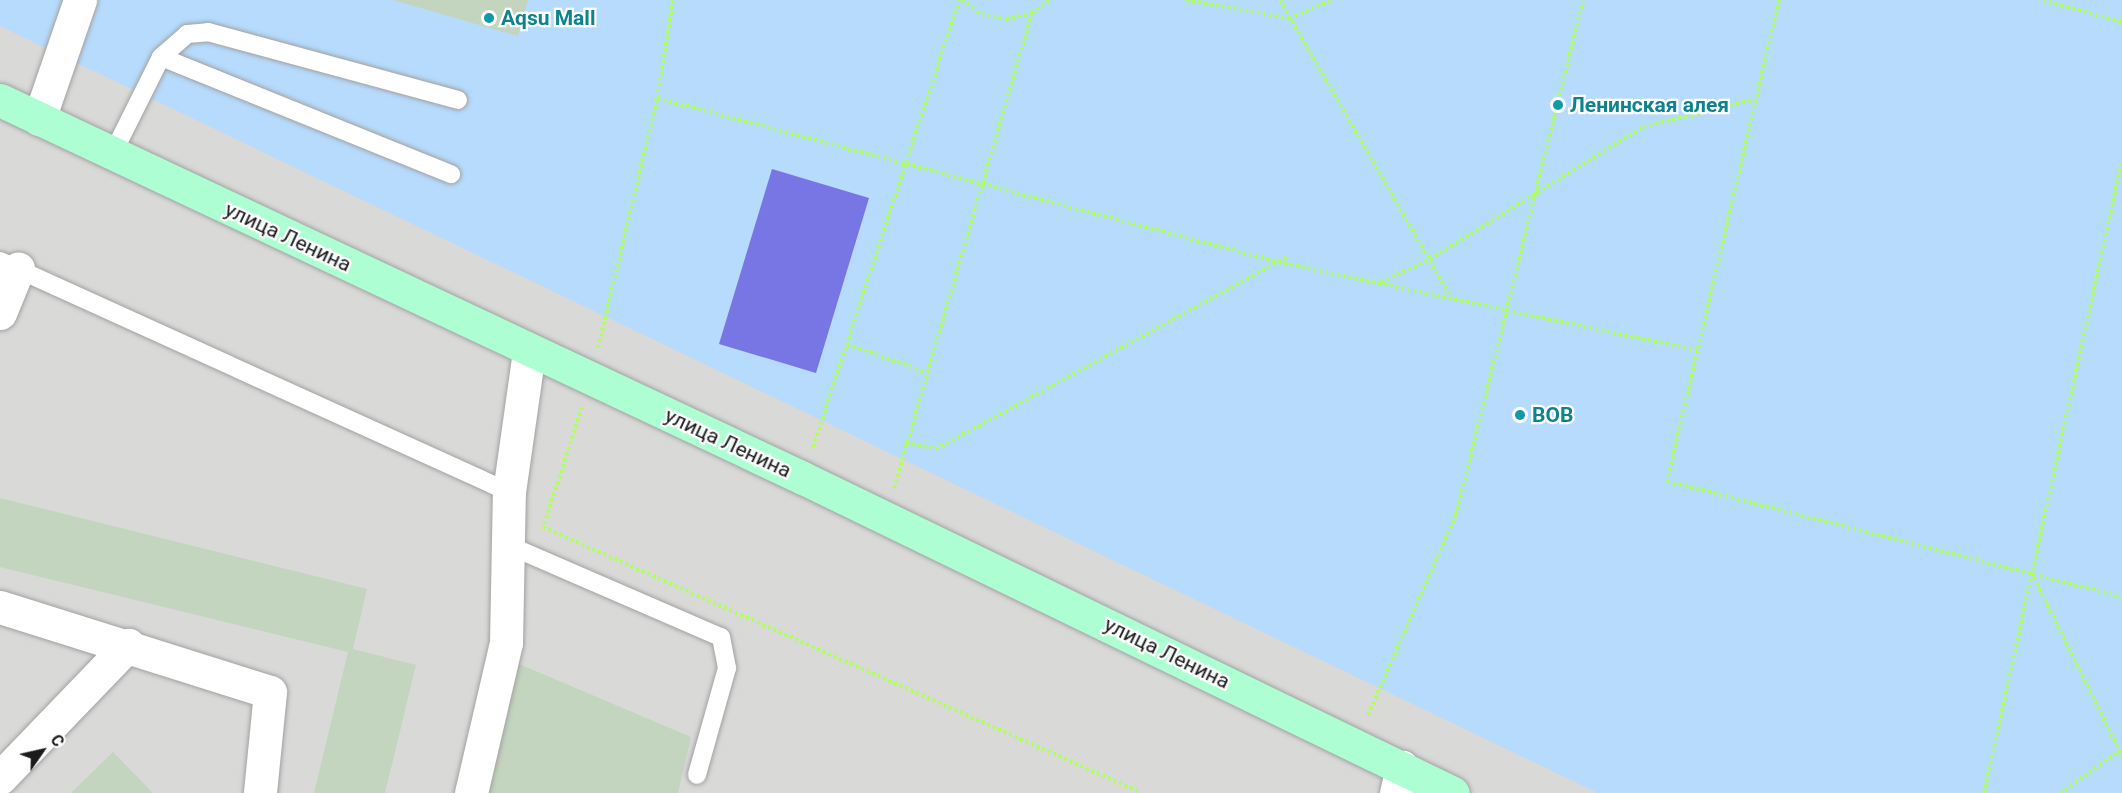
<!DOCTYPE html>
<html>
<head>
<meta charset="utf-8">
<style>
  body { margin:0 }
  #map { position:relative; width:2122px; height:793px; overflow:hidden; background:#dfeee0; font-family:Roboto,sans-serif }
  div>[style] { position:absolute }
  .residential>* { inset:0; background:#d9d9d8 }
  .park>* { inset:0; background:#b6dbfd }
  .pitch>* { inset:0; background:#7776e4 }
  .building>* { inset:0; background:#c3d4bf }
  .path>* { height:4px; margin-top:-2px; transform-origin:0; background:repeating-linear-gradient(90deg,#aeff5f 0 3px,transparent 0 6px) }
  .roads { filter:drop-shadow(0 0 2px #a2a2a2) drop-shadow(0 0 2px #a2a2a2) }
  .lane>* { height:18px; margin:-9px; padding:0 9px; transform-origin:9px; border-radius:9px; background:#fff }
  .street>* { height:33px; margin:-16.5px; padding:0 16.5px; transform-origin:16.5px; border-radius:16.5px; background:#fff }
  .secondary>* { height:33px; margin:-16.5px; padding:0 16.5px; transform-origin:16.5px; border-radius:16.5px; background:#adfed2 }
  .dots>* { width:16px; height:16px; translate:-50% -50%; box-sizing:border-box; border:3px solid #fff; border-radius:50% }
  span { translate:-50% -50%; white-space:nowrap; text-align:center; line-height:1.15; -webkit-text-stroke:4.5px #fff; paint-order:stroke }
  .culture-label { font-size:21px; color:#0d838f; font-weight:700 }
  .left { translate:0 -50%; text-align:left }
  .street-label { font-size:21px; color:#1b1b1b }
  .north { position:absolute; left:12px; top:721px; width:60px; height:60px; -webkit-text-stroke:4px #fff; paint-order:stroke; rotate:56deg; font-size:16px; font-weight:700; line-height:24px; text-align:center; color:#1b1b1b }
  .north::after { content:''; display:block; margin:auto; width:21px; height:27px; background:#1b1b1b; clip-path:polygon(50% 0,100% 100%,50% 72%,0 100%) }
</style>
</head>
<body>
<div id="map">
  <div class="residential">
    <div style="clip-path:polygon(0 0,2122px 0,2122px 793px,0 793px)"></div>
  </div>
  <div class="park">
    <div style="clip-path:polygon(0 0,2122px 0,2122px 793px,1598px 793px,0 26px)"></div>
  </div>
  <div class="pitch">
    <div style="clip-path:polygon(772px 169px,869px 198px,816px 373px,719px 344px)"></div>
  </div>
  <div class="building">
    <div style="clip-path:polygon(393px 0,528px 0,518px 36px)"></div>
    <div style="clip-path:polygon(0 498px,367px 589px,353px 649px,416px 665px,385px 793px,314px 793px,348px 652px,0 567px)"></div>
    <div style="clip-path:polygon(519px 664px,691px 737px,678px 793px,489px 793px)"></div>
    <div style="clip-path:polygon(113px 752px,153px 793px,71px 793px)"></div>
  </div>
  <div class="path">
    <div style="left:962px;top:0;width:24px;rotate:36deg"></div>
    <div style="left:981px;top:14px;width:25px;rotate:11deg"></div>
    <div style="left:1006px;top:19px;width:27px;rotate:-13deg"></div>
    <div style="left:1032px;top:13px;width:21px;rotate:-37deg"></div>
    <div style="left:1186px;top:0;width:105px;rotate:9.9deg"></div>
    <div style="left:1289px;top:18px;width:47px;rotate:-22.7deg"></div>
    <div style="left:1280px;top:0;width:341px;rotate:60.1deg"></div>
    <div style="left:1779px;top:0;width:494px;rotate:103.1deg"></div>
    <div style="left:1667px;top:481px;width:470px;rotate:14.3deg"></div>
    <div style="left:2043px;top:0;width:82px;rotate:15.6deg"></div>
    <div style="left:657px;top:98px;width:642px;rotate:14.79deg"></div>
    <div style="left:1278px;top:262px;width:428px;rotate:11.9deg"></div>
    <div style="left:1381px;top:282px;width:54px;rotate:-25.1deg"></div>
    <div style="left:1430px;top:259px;width:251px;rotate:-31.8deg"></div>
    <div style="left:1643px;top:127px;width:115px;rotate:-14deg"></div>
    <div style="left:847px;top:344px;width:84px;rotate:19.5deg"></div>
    <div style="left:598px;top:348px;width:257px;rotate:-76.7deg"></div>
    <div style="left:657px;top:98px;width:99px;rotate:-80.7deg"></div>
    <div style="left:582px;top:407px;width:126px;rotate:108deg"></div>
    <div style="left:543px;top:527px;width:655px;rotate:23.94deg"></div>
    <div style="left:906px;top:443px;width:31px;rotate:11deg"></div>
    <div style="left:936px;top:449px;width:401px;rotate:-28.7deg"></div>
    <div style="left:813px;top:447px;width:470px;rotate:-71.9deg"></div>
    <div style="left:894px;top:488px;width:495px;rotate:-73.8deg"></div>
    <div style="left:2031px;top:572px;width:205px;rotate:63.7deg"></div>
    <div style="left:1368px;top:715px;width:219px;rotate:-66.3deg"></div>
    <div style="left:1456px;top:515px;width:530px;rotate:-76.15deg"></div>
    <div style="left:1984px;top:793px;width:648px;rotate:-77.7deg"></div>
    <div style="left:2060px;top:793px;width:76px;rotate:-35.4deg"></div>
  </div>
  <div class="roads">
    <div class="lane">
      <div style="left:161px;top:57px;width:313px;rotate:22deg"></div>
      <div style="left:113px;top:153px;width:107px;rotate:-63.4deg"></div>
      <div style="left:161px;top:57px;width:35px;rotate:-41deg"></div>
      <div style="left:187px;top:34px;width:21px;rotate:-5deg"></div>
      <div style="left:208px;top:32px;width:259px;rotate:15.2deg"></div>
      <div style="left:0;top:261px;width:559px;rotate:24.41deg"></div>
      <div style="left:508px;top:545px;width:232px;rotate:23.4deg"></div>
      <div style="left:721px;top:637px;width:32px;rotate:79deg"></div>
      <div style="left:727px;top:668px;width:111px;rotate:105.7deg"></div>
    </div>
    <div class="street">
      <div style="left:39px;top:119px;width:126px;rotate:-71deg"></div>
      <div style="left:0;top:313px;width:48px;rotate:-67.8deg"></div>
      <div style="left:0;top:607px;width:283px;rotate:17.5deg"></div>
      <div style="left:270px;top:692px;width:101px;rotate:95.7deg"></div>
      <div style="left:0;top:778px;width:185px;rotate:-46.1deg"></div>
      <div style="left:471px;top:793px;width:154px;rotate:-76.9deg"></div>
      <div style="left:506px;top:643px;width:151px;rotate:-88.9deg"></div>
      <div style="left:509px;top:492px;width:142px;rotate:-81.9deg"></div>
      <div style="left:1396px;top:793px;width:27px;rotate:-77deg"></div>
    </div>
    <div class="secondary">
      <div style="left:0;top:100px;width:888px;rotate:25.21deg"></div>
      <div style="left:803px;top:478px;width:722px;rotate:25.86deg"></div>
    </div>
  </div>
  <div class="dots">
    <div style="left:489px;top:18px;background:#0f9aa8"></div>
    <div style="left:1558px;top:105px;background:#0f9aa8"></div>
    <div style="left:1520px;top:415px;background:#0f9aa8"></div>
  </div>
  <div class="culture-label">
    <span class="left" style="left:501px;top:18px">Аqsu Mall</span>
    <span class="left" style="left:1570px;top:105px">Ленинская алея</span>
    <span class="left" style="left:1532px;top:415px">ВОВ</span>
  </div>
  <div class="street-label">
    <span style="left:288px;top:237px;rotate:25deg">улица Ленина</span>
    <span style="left:728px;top:443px;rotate:25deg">улица Ленина</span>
    <span style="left:1167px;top:653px;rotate:26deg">улица Ленина</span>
  </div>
  <div class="north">С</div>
</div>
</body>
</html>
